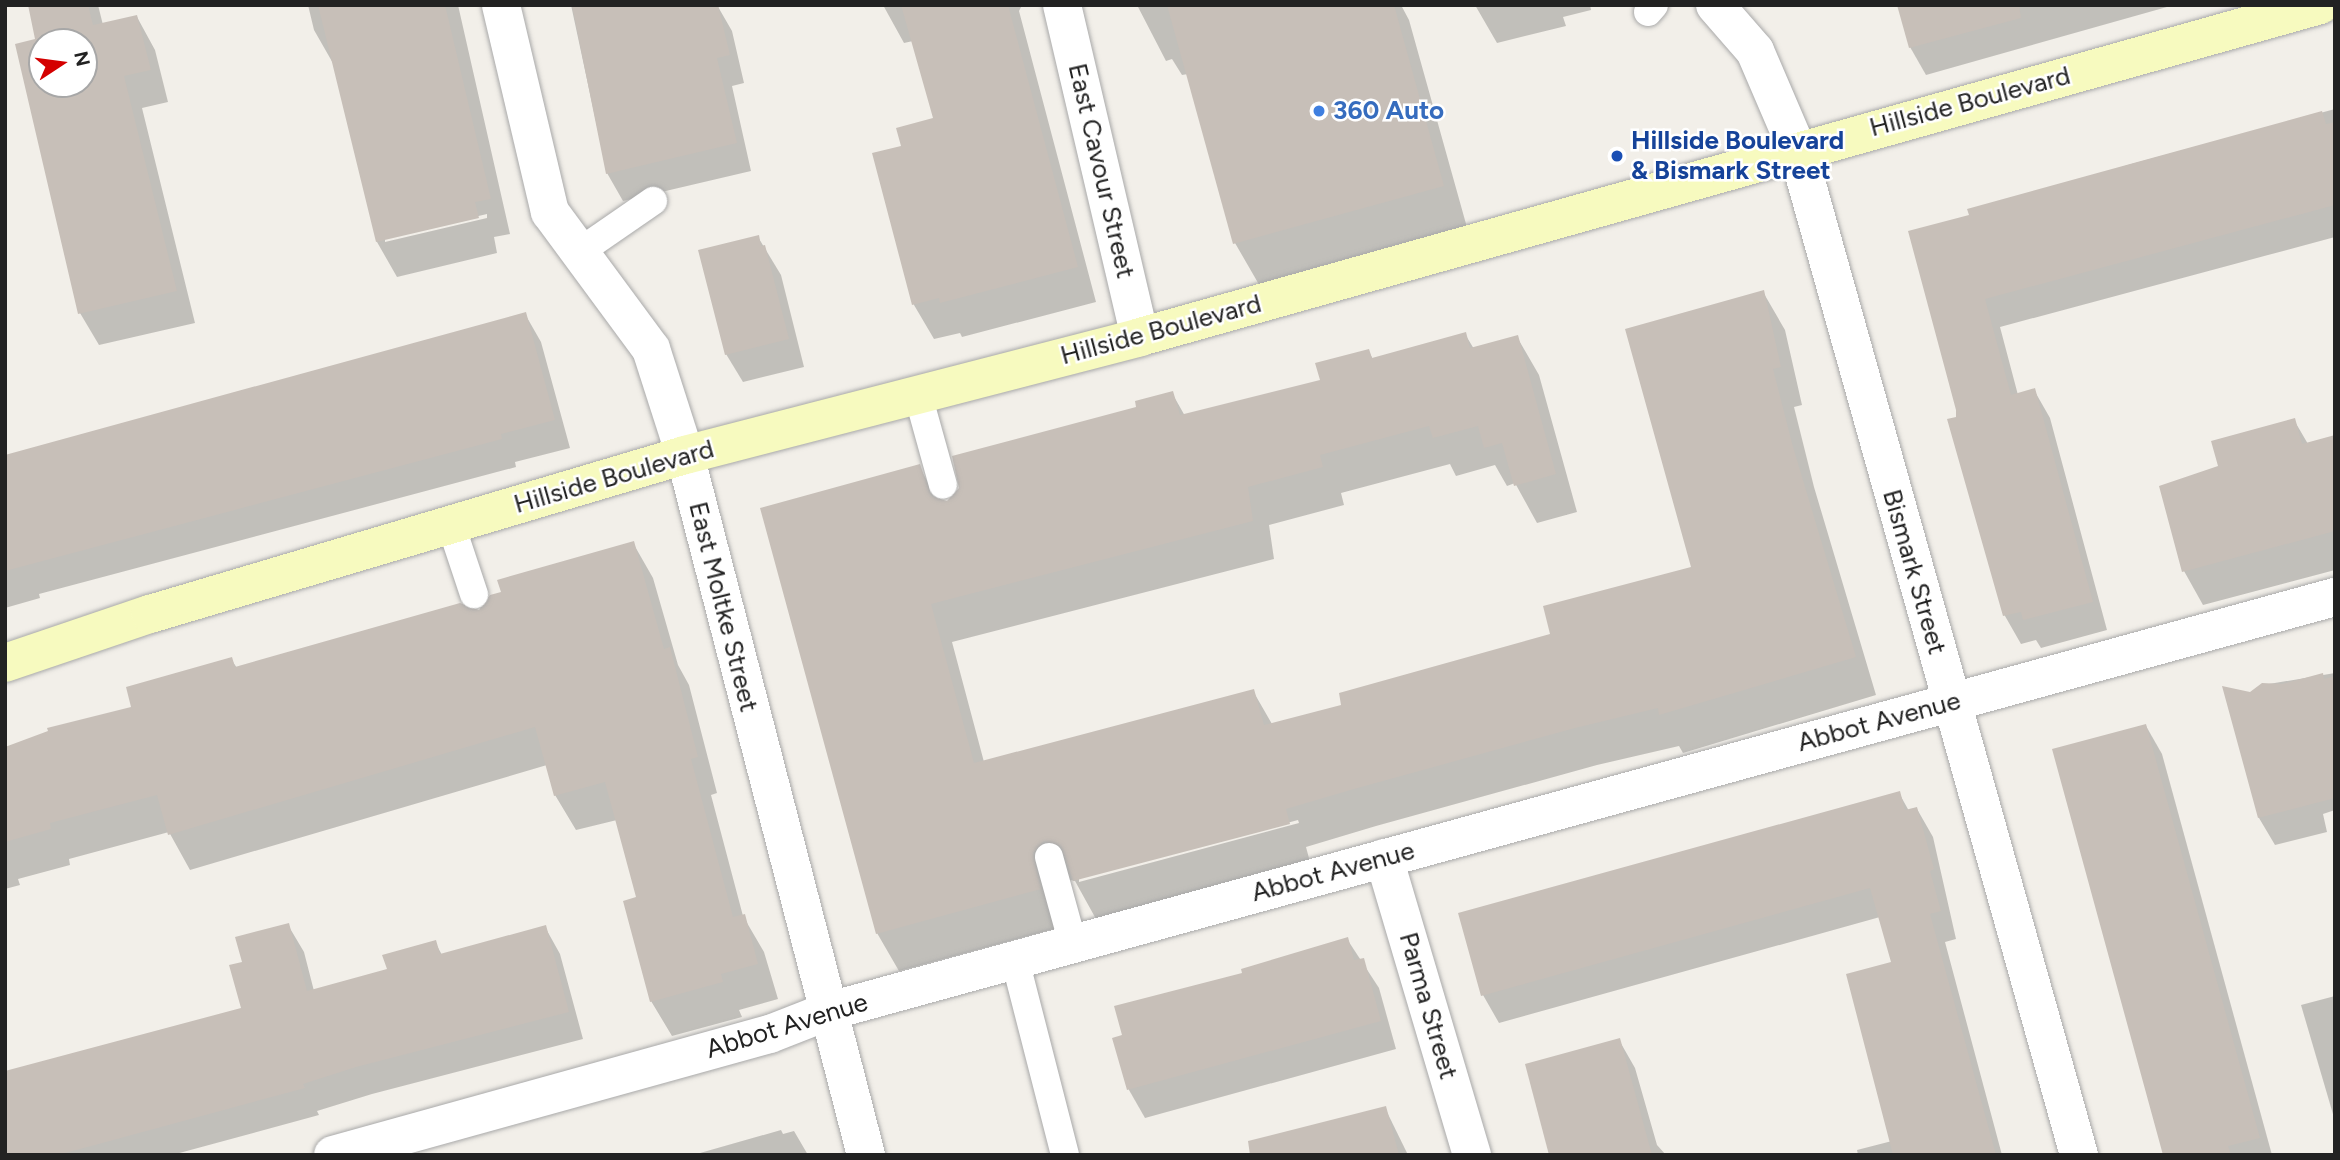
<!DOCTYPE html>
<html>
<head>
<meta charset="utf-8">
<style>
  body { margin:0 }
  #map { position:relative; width:2340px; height:1160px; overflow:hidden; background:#f2efe9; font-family:Figtree,sans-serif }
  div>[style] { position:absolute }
  .shadow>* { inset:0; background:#0003 }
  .building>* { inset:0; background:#c7bfb8 }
  .roads { filter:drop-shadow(0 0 2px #a9a9a9) drop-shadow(0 0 2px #a9a9a9) }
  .service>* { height:28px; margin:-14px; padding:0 14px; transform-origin:14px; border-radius:14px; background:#fff }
  .minor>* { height:38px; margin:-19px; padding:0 19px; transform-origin:19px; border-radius:19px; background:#fff }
  .secondary>* { height:38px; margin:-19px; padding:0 19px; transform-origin:19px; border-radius:19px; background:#f7fabf }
  .dots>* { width:19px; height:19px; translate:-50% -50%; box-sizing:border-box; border:4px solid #fff; border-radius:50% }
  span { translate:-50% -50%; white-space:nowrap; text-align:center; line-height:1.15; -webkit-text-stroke:5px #fff; paint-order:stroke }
  .street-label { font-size:26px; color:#222 }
  .shop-label { font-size:26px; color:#366cbe; font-weight:700 }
  .left { translate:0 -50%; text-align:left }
  .transit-label { font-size:26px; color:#164399; font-weight:700 }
  .frame { position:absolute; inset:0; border:7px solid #222; pointer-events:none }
  .north { position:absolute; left:28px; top:28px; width:70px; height:70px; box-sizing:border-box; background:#fff; border:2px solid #a7a7a7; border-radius:50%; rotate:77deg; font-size:19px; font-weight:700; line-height:28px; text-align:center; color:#222 }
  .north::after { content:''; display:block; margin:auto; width:24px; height:32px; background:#d40000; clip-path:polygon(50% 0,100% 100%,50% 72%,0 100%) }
</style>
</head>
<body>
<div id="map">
  <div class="shadow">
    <div style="clip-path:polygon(evenodd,29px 5px,98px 5px,103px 25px,137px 17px,155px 50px,168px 102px,142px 108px,195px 323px,99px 345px,80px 313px,17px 45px,38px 41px,29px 5px,42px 42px,84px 42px,84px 84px,42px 84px,42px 42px)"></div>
    <div style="clip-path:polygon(evenodd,308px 5px,458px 5px,510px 234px,494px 237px,497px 253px,397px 277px,377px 242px,334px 65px,314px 30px,308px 5px,487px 214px,487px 218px,385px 242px,385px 238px,487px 214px)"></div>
    <div style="clip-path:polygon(571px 5px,717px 5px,732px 31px,744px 83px,732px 86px,751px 171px,623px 201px,607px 173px)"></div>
    <div style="clip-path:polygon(883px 5px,1022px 5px,1019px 11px,1096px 302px,962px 337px,960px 333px,934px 339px,914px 305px,874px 154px,903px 147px,936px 120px,913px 41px,904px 43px)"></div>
    <div style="clip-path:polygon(1137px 5px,1401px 5px,1409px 20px,1468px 231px,1261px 288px,1235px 243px,1188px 74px,1182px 75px,1172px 59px,1166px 61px)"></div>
    <div style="clip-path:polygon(1475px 5px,1590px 5px,1591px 10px,1563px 17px,1566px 26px,1497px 43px)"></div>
    <div style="clip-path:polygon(1902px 5px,2174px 5px,1926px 75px,1910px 47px)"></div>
    <div style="clip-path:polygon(2335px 109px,2335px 237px,2000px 327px,2018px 395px,2034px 390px,2050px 418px,2107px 630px,2041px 648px,2036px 640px,2021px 644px,2005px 616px,1949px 420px,1958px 418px,1971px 216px,2128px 165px)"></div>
    <div style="clip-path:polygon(758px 237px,781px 275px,804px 367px,743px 382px,726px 354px)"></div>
    <div style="clip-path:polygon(evenodd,1763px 292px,1785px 330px,1802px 405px,1794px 407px,1814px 487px,1876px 695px,1683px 753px,1679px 746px,1597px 765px,1376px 826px,1306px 847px,1310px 862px,1096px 919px,1075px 881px,1066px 879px,1061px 927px,899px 971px,877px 933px,919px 467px,939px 501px,947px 503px,1172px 393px,1185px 416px,1322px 381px,1368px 351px,1373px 359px,1465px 334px,1474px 349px,1517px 337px,1539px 375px,1577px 512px,1537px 523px,1515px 483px,1507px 486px,1495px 465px,1456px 476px,1450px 464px,1341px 493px,1344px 505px,1269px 525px,1274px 559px,952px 642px,984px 762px,1253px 691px,1272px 724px,1343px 706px,1552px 635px,1693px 568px,1763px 292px,1298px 820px,1299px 823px,1079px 882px,1079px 878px,1298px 820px)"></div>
    <div style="clip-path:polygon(525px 314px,541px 342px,570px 448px,515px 462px,516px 467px,39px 594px,40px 598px,5px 608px,5px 457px)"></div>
    <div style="clip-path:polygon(2294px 420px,2308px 444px,2335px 437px,2335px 570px,2203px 605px,2184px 571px)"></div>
    <div style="clip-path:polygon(633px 543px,653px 578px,678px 665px,689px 685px,717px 793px,711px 795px,743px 916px,764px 952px,778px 999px,739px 1010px,742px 1017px,672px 1036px,651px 1001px,638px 898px,617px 820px,576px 830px,555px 795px,547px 765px,190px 870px,169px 832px,69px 859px,70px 865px,18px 879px,20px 885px,5px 889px,5px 748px,134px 708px,231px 659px,237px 668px,479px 612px)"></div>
    <div style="clip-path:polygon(2335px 673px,2335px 810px,2323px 814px,2327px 832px,2275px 845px,2259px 818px,2250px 694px,2263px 685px)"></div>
    <div style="clip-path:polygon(2146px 726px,2162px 754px,2272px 1155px,2165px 1155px)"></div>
    <div style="clip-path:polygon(1899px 793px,1909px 811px,1917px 809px,1933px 837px,1956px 939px,1945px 942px,2002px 1155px,1858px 1155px,1857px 1150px,1892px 1141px,1893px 963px,1880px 917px,1499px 1023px,1483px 995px)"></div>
    <div style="clip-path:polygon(288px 925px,304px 952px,314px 991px,389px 971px,435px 942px,442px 955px,545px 927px,560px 954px,583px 1039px,372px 1094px,317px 1111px,319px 1115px,172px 1155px,5px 1155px,244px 1009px,244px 963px)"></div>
    <div style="clip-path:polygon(1347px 939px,1379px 988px,1396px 1049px,1145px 1118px,1129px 1090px,1115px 1039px,1245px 974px)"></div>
    <div style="clip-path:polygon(2335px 996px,2335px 1121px,2301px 1005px)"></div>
    <div style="clip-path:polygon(1619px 1040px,1635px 1068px,1657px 1145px,1666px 1155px,1552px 1155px)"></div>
    <div style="clip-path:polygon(1385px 1108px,1408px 1155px,1301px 1155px)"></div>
    <div style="clip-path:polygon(781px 1130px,783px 1134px,794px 1131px,808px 1155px,693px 1155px)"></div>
  </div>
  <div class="building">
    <div style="clip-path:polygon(evenodd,28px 5px,88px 5px,93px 25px,137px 15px,151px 70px,124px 76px,177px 291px,78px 314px,15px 44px,35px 39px,28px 5px,42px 42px,84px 42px,84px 84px,42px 84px,42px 42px)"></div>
    <div style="clip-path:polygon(318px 5px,445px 5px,491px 199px,475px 202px,479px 218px,376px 242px)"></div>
    <div style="clip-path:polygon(572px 5px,718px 5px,730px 55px,717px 58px,737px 143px,606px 174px)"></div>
    <div style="clip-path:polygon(901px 5px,1008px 5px,1078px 267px,940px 303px,939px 298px,912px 305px,872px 153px,901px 146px,896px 128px,933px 118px)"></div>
    <div style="clip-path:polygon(1167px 5px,1394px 5px,1444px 186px,1233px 244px)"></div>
    <div style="clip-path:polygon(1897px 5px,2019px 5px,2021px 18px,1909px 48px)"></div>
    <div style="clip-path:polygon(2322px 111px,2326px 124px,2335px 122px,2335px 205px,1985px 299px,2011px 395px,2035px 388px,2093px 602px,2023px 620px,2021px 612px,2003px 616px,1947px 419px,1956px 417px,1956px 410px,1908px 231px,1969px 215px,1967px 209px)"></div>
    <div style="clip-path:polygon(759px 235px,761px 246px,765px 245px,789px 339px,725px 355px,698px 250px)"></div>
    <div style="clip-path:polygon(1764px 290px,1781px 367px,1773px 369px,1793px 447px,1856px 657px,1659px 715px,1658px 708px,1575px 728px,1354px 789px,1286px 809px,1290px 824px,1073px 881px,1061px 846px,1044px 841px,1033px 853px,1041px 889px,876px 934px,760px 508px,920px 464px,931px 496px,947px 501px,959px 488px,952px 456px,1136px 407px,1135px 401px,1173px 391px,1180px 415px,1320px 380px,1315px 363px,1369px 349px,1372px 358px,1466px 332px,1470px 348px,1518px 335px,1556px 474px,1514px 486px,1502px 443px,1484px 448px,1478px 426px,1433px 438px,1429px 426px,1320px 455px,1323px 467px,1248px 487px,1253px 521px,931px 604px,974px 763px,1254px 689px,1264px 725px,1341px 705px,1339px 693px,1550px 634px,1543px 606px,1691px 567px,1625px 329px)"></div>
    <div style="clip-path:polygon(526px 312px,555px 420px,501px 434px,502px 439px,5px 571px,5px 455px)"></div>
    <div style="clip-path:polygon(2295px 418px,2302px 444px,2335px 435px,2335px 531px,2182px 572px,2159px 486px,2218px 466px,2211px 441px)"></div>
    <div style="clip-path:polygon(634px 541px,664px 649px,670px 647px,698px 757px,691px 759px,733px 917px,745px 914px,758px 964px,721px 974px,723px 982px,650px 1002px,623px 901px,636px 897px,605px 782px,554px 796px,535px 727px,168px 835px,157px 795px,50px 823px,51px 829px,5px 842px,5px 747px,48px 731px,47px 728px,131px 707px,126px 687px,232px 657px,235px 667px,460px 603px,479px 610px,490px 595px,501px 592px,497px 580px)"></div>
    <div style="clip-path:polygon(2323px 673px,2324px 679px,2335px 676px,2335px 798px,2258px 818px,2222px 686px,2250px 692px,2262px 683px,2282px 684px)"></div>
    <div style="clip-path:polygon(2146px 724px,2260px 1138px,2228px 1146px,2231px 1155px,2163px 1155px,2052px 749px)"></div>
    <div style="clip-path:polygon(1900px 791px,1905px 810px,1917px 807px,1934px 869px,1930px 871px,1941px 911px,1930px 914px,1996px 1155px,1893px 1155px,1846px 974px,1891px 962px,1870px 888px,1481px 996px,1458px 913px)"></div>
    <div style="clip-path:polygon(289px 923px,307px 991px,387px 969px,382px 955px,436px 940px,440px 954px,546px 925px,569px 1012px,356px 1067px,303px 1084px,305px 1088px,58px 1155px,5px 1155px,5px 1071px,241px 1008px,229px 965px,242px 962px,235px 937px)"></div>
    <div style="clip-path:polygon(1348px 937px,1354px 960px,1364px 958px,1381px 1021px,1127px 1090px,1112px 1038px,1122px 1035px,1114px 1006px,1242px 973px,1241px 969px)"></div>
    <div style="clip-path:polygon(1620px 1038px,1652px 1155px,1549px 1155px,1525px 1064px)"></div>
    <div style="clip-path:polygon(1386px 1106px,1399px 1155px,1250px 1155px,1248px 1141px)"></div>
  </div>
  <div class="roads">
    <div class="service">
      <div style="left:1648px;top:12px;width:9px;rotate:-49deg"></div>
      <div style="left:579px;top:252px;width:90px;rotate:-34.6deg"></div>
      <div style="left:918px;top:395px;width:93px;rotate:74.5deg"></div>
      <div style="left:451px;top:525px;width:73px;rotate:71.6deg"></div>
      <div style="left:1049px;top:857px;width:90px;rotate:74.6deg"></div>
      <div style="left:1015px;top:960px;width:201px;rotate:75.6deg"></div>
    </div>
    <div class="minor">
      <div style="left:501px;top:5px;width:213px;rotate:76.7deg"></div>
      <div style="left:550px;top:212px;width:170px;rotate:53.6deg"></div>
      <div style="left:651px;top:349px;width:111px;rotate:72.2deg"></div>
      <div style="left:685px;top:455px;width:723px;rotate:75.5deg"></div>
      <div style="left:1062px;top:5px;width:341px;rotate:76.8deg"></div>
      <div style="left:1715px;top:5px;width:61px;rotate:49deg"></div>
      <div style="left:1755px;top:51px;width:107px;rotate:66.8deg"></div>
      <div style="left:1797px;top:149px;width:1045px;rotate:74.34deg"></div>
      <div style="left:1384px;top:858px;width:310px;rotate:73.5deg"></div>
      <div style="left:333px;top:1155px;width:453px;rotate:-15.5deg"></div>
      <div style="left:770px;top:1034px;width:60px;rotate:-21.4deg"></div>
      <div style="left:826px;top:1012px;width:1565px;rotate:-15.38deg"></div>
    </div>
    <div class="secondary">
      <div style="left:5px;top:663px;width:153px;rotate:-18.7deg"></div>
      <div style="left:150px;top:614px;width:558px;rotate:-16.55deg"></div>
      <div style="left:685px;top:455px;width:470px;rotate:-14.5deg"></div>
      <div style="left:1140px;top:337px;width:1226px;rotate:-15.71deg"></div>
    </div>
  </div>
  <div class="dots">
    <div style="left:1319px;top:111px;background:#3f7fe0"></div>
    <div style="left:1617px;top:156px;background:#1a4fb4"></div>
  </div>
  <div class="street-label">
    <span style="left:1970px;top:102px;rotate:-15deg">Hillside Boulevard</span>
    <span style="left:1101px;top:171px;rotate:77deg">East Cavour Street</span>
    <span style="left:1161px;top:330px;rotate:-15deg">Hillside Boulevard</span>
    <span style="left:614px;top:477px;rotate:-16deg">Hillside Boulevard</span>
    <span style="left:1914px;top:572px;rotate:74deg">Bismark Street</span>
    <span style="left:723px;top:607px;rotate:76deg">East Moltke Street</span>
    <span style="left:1879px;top:722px;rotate:-15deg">Abbot Avenue</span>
    <span style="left:1333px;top:872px;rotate:-15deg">Abbot Avenue</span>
    <span style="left:1428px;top:1006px;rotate:74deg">Parma Street</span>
    <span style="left:787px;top:1026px;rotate:-17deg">Abbot Avenue</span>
  </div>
  <div class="shop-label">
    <span class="left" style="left:1333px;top:111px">360 Auto</span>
  </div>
  <div class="transit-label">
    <span class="left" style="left:1631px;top:156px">Hillside Boulevard<br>&amp; Bismark Street</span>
  </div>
  <div class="frame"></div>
  <div class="north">N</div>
</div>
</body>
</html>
